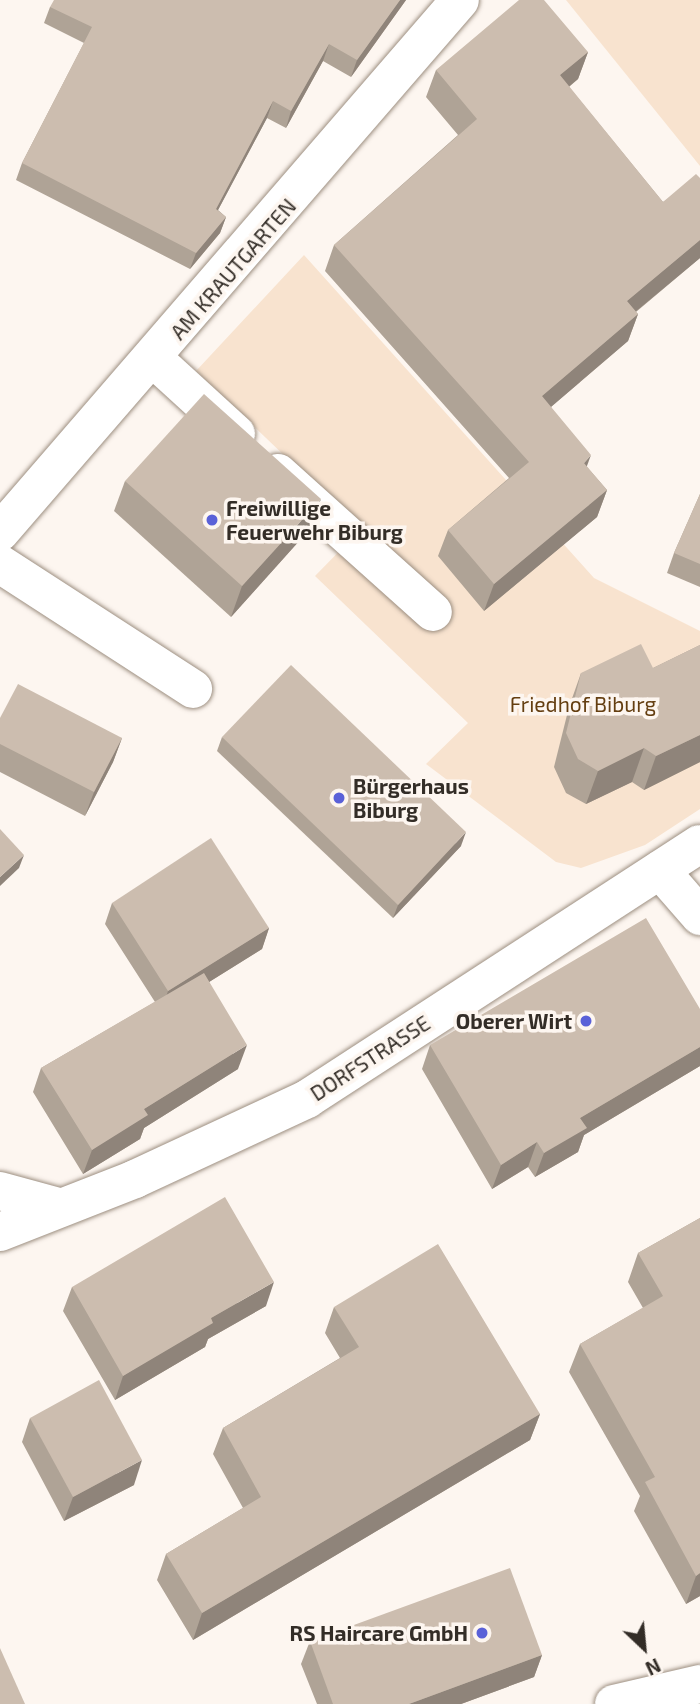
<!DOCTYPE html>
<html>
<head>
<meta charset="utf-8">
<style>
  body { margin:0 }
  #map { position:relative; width:700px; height:1704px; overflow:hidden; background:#fdf6f0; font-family:"Exo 2",sans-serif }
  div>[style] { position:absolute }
  .green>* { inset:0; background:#f8e3cf }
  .roads { filter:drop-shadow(0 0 2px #9d8f81) drop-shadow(0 0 2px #9d8f81) }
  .minor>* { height:38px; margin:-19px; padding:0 19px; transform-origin:19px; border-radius:19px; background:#fff }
  .wall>* { inset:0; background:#afa396 }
  .shaded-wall>* { inset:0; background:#8f847a }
  .building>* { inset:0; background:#ccbdaf }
  .dots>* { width:19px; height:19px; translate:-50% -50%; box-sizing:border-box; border:4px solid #fdf6f0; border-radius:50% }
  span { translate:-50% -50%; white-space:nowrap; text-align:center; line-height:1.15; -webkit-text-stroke:7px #fdf6f0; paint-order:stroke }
  .street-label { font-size:21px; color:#332d27 }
  .poi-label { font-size:21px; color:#332d27; font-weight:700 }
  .left { translate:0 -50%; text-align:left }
  .right { translate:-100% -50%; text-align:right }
  .park-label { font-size:21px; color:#643e10 }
  .north { position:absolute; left:609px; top:1613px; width:70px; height:70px; -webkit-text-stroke:5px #fdf6f0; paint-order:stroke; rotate:154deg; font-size:19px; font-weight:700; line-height:28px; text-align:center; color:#332d27 }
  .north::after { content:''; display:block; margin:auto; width:24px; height:32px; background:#332d27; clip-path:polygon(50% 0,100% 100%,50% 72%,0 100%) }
</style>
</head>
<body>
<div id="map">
  <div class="green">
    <div style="clip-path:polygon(566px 0,700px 0,700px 166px)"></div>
    <div style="clip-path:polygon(304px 255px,594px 578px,700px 631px,700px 809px,645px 845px,581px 868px,556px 862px,426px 764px,468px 723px,315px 576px,361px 529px,196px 371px)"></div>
  </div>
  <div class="roads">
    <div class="minor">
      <div style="left:154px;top:359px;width:111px;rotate:42.4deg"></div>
      <div style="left:278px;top:473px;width:208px;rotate:41.9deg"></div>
      <div style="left:0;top:532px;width:703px;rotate:-49.15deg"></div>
      <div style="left:0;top:564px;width:230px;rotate:32.9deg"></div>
      <div style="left:660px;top:870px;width:61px;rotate:49deg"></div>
      <div style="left:0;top:1191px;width:60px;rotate:15.4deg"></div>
      <div style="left:0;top:1232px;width:145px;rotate:-21.4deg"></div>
      <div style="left:135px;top:1179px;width:190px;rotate:-24.9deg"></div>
      <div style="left:307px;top:1099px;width:468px;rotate:-33deg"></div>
      <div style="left:614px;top:1704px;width:88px;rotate:-13.1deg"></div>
    </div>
  </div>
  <div class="wall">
    <div style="clip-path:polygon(406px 0,351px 77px,323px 61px,286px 128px,267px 118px,218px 210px,226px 217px,220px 233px,190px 269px,16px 180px,22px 163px,84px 43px,44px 23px,50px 7px)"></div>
    <div style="clip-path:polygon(588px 52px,578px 79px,569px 87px,663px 202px,700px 178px,700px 258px,636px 312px,638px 314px,628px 341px,551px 407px,587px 467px,607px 490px,597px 517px,484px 611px,438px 556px,448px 530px,509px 478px,325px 271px,334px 245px,458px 135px,426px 97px,436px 70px)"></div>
    <div style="clip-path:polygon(125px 481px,309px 530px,231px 617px,114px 511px)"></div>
    <div style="clip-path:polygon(700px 494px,700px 587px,667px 573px,674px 553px)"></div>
    <div style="clip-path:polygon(700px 645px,700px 762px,644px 790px,632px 782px,586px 804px,566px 793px,554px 767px,569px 707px,581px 673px,653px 668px)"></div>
    <div style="clip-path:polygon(0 718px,122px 738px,113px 762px,85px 816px,0 772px)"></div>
    <div style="clip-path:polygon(222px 737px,461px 846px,393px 918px,217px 751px)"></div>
    <div style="clip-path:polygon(112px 903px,269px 928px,262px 949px,209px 982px,238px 1069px,144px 1128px,140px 1139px,83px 1174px,33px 1092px,41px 1068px,155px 1002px,105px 924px)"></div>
    <div style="clip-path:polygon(700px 1009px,700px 1066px,584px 1135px,578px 1152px,535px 1177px,528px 1167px,492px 1189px,422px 1069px,430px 1045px)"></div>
    <div style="clip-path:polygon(700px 1218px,700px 1596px,686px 1604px,634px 1511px,640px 1496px,569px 1372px,580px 1344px,643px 1308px,628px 1282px,638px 1253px)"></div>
    <div style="clip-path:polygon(72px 1287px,266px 1306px,208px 1339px,205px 1347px,115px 1400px,63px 1311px)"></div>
    <div style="clip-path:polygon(334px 1307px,540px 1414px,530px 1440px,193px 1640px,157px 1580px,166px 1554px,243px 1508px,213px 1454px,223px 1428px,340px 1358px,325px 1333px)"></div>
    <div style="clip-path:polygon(30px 1418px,134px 1485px,64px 1521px,22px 1442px)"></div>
    <div style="clip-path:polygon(310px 1641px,542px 1655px,534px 1677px,461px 1704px,317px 1704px,301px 1664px)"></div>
  </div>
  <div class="shaded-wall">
    <div style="clip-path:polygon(400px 0,406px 0,351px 77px,357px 60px)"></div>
    <div style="clip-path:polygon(329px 44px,323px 61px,286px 128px,291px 111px)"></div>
    <div style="clip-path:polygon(588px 52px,578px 79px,550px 102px,560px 75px)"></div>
    <div style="clip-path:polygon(273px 101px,267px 118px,210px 225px,216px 209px)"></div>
    <div style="clip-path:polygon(226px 217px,220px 233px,190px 269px,196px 253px)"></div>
    <div style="clip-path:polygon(700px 240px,700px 258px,617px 327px,627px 301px)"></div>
    <div style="clip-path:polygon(638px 314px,628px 341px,532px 423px,542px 396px)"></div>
    <div style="clip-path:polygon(591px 455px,581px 482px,584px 463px)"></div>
    <div style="clip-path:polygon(607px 490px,597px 517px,484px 611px,494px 584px)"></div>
    <div style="clip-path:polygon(321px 499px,309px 530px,231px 617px,242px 586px)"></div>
    <div style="clip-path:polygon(700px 735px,700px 762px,644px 790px,656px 756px)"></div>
    <div style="clip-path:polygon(122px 738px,113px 762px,85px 816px,94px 792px)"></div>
    <div style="clip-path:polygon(644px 748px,632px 782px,586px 804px,598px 771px)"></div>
    <div style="clip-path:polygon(466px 832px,461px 846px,393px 918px,398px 905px)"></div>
    <div style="clip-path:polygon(24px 855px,19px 868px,0 886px,0 877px)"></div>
    <div style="clip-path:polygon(269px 928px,262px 949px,161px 1012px,168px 991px)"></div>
    <div style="clip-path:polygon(247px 1045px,238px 1069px,144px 1128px,140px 1139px,83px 1174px,92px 1150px,144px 1109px)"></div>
    <div style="clip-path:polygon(700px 1047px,700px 1066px,584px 1135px,578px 1152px,535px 1177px,544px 1153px,580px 1118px)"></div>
    <div style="clip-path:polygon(537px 1142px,528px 1167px,492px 1189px,501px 1165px)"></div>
    <div style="clip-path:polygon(274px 1282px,266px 1306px,208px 1339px,205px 1347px,115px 1400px,123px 1376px,211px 1318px)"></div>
    <div style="clip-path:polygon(540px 1414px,530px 1440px,193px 1640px,202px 1613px)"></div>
    <div style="clip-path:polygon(142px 1460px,134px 1485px,64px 1521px,73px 1497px)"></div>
    <div style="clip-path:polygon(700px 1573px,700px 1596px,686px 1604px,696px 1576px)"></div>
    <div style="clip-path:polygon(542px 1655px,534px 1677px,461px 1704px,409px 1704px)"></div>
  </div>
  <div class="building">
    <div style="clip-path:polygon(54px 0,400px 0,357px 60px,329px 44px,291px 111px,273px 101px,216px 209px,226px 217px,196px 253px,22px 163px,92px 27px,50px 7px)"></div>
    <div style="clip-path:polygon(519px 0,544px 0,588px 52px,560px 75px,663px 202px,696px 174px,700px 178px,700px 240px,627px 301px,638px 314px,542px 396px,591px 455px,584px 463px,607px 490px,494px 584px,448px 530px,529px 462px,334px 245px,477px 119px,436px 70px)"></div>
    <div style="clip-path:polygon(204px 394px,321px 499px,242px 586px,125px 481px)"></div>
    <div style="clip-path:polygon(700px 494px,700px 564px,674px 553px)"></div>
    <div style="clip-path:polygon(641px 644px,653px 668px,700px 645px,700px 735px,656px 756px,644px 748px,598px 771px,578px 759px,566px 733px,581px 673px)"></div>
    <div style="clip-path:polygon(291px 665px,466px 832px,398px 905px,222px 737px)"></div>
    <div style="clip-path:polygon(18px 684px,122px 738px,94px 792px,0 744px,0 718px)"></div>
    <div style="clip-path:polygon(0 829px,24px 855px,0 877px)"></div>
    <div style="clip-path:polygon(211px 838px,269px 928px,168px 991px,112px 903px)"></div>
    <div style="clip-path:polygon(646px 918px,700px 1009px,700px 1047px,580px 1118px,587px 1128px,544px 1153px,537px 1142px,501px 1165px,430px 1045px)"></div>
    <div style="clip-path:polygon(204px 973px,247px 1045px,144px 1109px,148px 1115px,92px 1150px,41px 1068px)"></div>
    <div style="clip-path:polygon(225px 1197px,274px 1282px,211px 1318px,213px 1323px,123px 1376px,72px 1287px)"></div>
    <div style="clip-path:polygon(700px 1218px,700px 1573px,696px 1576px,645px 1482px,655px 1477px,580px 1344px,663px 1296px,638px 1253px)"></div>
    <div style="clip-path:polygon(438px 1244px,540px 1414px,202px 1613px,166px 1554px,261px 1497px,223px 1428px,359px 1347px,334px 1307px)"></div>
    <div style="clip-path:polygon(99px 1380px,142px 1460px,73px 1497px,30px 1418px)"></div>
    <div style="clip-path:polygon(510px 1568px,542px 1655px,409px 1704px,333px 1704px,310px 1641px)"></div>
    <div style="clip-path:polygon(0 1648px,25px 1704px,0 1704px)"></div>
  </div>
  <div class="dots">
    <div style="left:212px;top:520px;background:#5a61d8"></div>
    <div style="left:339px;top:798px;background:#5a61d8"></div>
    <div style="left:586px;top:1021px;background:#5a61d8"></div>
    <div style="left:482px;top:1633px;background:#5a61d8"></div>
  </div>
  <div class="street-label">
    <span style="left:233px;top:269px;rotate:-49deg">AM KRAUTGARTEN</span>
    <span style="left:370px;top:1058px;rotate:-33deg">DORFSTRASSE</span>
  </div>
  <div class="poi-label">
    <span class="left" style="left:226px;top:520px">Freiwillige<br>Feuerwehr Biburg</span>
    <span class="left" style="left:353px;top:798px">Bürgerhaus<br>Biburg</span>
    <span class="right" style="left:572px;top:1021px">Oberer Wirt</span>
    <span class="right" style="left:468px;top:1633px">RS Haircare GmbH</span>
  </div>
  <div class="park-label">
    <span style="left:583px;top:704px">Friedhof Biburg</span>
  </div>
  <div class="north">N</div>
</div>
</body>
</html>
